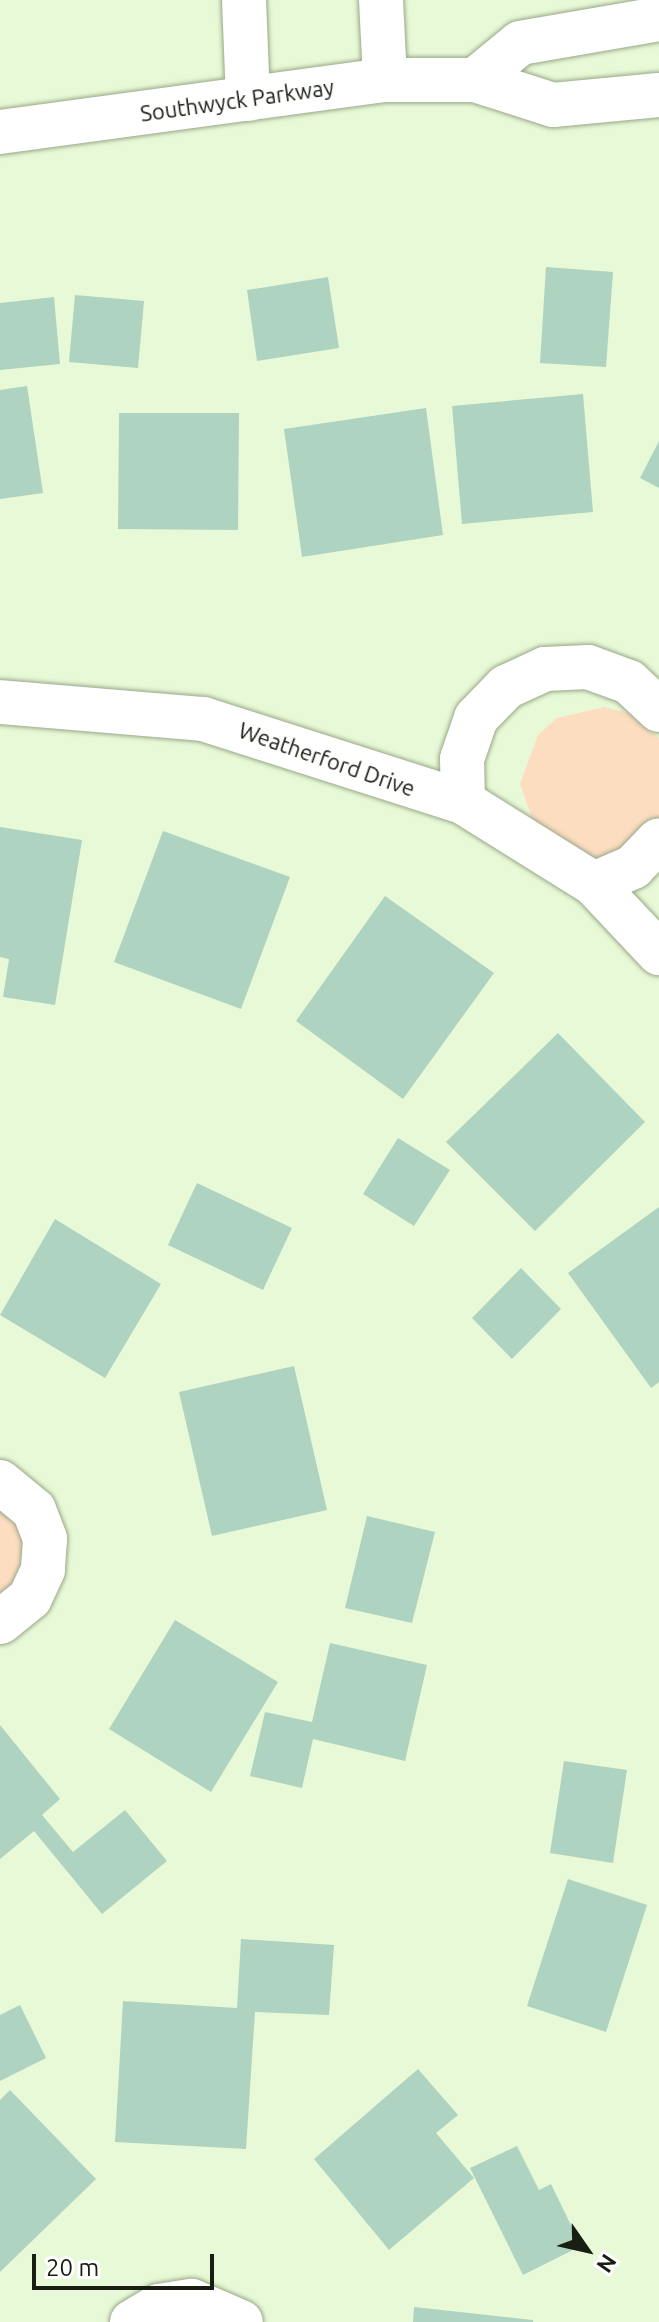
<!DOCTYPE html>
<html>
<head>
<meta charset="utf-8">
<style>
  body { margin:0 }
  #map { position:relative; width:659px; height:2322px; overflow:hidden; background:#e8f9d7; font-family:Ubuntu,sans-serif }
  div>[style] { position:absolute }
  .green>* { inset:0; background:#fdddc0 }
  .building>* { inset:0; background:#aed3c0 }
  .roads { filter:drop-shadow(0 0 2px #98a888) drop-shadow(0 0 2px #98a888) }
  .minor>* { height:44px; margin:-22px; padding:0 22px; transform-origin:22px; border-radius:22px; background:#fff }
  span { translate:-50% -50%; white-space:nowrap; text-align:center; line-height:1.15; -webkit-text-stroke:7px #fff; paint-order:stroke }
  .street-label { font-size:22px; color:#181e12 }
  .north { position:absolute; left:547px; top:2210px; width:80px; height:80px; -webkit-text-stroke:6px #fff; paint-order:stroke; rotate:124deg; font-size:22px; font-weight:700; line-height:32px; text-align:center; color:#181e12 }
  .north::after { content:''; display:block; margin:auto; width:28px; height:36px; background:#181e12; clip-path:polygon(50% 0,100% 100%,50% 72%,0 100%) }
  .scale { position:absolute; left:32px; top:2254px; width:182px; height:36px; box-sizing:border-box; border:4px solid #181e12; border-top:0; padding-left:10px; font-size:24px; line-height:28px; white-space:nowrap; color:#181e12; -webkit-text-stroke:6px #fff; paint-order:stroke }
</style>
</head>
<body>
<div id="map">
  <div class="green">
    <div style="clip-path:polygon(604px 707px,628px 713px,659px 738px,659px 829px,609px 860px,582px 859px,537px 832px,520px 784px,538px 735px,557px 718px)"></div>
    <div style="clip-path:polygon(0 1491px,37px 1522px,0 1631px)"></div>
  </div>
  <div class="building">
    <div style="clip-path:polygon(546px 267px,613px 272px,606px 367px,540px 363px)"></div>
    <div style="clip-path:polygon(328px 277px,339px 348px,257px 361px,247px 290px)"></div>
    <div style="clip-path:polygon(75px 295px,144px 301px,138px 368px,69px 362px)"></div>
    <div style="clip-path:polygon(54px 297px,60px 364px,0 370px,0 303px)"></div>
    <div style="clip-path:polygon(27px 386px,43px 493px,0 499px,0 390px)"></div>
    <div style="clip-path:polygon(583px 394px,593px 512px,462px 524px,452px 406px)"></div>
    <div style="clip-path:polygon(426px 408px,443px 535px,302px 557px,284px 429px)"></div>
    <div style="clip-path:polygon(119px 413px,239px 413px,238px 530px,118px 529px)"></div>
    <div style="clip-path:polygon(659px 441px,659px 488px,640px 478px)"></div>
    <div style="clip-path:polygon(0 827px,82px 840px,55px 1005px,3px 997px,9px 959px,0 957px)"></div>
    <div style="clip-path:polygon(163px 831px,290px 877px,241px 1009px,114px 962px)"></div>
    <div style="clip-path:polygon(385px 896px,494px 973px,403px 1099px,296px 1021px)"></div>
    <div style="clip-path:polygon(558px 1033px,645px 1122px,535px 1231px,446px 1142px)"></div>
    <div style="clip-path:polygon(398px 1138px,450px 1170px,414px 1226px,363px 1194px)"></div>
    <div style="clip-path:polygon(197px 1183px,292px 1228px,263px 1290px,168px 1245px)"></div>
    <div style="clip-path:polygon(659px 1207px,659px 1382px,651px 1388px,568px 1273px)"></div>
    <div style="clip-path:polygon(55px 1219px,161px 1284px,105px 1378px,0 1315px)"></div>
    <div style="clip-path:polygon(521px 1268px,561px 1309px,512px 1359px,472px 1318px)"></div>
    <div style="clip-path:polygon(294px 1366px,327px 1510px,212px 1536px,179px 1392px)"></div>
    <div style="clip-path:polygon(367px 1516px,435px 1532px,412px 1623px,345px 1608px)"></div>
    <div style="clip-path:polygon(175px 1620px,278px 1682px,211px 1792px,109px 1729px)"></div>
    <div style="clip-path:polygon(330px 1643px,427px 1665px,405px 1761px,313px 1739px,302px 1788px,250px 1776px,265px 1712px,312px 1722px)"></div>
    <div style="clip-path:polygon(0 1725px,60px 1799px,42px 1815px,73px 1852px,125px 1810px,167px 1861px,102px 1914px,34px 1831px,0 1859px)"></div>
    <div style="clip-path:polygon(564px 1761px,627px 1770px,613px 1863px,550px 1853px)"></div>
    <div style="clip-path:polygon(568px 1879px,647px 1905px,606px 2032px,527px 2006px)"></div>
    <div style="clip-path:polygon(241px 1939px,334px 1945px,329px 2015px,255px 2012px,246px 2149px,115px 2142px,123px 2001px,237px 2008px)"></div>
    <div style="clip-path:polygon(20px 2005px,46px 2058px,0 2081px,0 2015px)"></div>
    <div style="clip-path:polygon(418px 2069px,458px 2115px,436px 2133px,474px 2178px,389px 2250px,314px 2159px)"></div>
    <div style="clip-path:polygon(10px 2090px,96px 2179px,0 2272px,0 2100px)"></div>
    <div style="clip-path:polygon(517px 2146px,539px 2190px,551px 2184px,581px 2246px,523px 2275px,470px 2168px)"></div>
    <div style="clip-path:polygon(414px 2307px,533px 2320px,533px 2322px,413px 2322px)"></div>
  </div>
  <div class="roads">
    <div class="minor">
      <div style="left:244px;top:0;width:99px;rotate:87.7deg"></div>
      <div style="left:381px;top:0;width:80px;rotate:87.1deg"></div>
      <div style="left:475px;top:80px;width:58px;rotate:-39.4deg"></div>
      <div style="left:520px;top:43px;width:141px;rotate:-9.8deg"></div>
      <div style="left:0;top:132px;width:388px;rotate:-7.7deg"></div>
      <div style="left:385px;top:80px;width:90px"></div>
      <div style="left:475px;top:80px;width:82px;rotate:17.8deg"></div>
      <div style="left:553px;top:105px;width:106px;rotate:-5.4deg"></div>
      <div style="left:0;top:702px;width:204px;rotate:4.8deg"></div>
      <div style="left:203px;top:719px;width:273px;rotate:17.7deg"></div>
      <div style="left:463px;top:802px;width:155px;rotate:32deg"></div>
      <div style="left:594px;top:884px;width:95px;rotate:46.7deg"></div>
      <div style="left:463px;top:802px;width:43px;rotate:-91.3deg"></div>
      <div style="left:462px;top:759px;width:43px;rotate:-71.1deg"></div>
      <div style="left:476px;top:718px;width:43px;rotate:-45.9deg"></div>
      <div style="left:506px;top:687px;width:43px;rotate:-24.8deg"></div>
      <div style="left:545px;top:669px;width:43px;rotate:-2.7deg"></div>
      <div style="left:588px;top:667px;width:44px;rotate:20.1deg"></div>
      <div style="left:629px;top:682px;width:41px;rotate:43deg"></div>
      <div style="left:594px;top:884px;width:43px;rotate:-23.6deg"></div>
      <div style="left:633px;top:867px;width:37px;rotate:-46deg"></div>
      <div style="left:0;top:1482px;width:44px;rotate:39.5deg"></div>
      <div style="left:34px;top:1510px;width:31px;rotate:69deg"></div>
      <div style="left:45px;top:1539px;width:31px;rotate:94deg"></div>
      <div style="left:43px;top:1570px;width:31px;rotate:115deg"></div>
      <div style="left:30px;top:1598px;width:38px;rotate:141deg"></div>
      <div style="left:132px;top:2322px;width:31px;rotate:-31deg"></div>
      <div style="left:159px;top:2306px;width:33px;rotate:-9deg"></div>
      <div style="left:192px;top:2301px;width:53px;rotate:23.2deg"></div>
    </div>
  </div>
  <div class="street-label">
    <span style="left:237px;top:100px;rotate:-8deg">Southwyck Parkway</span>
    <span style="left:327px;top:759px;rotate:19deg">Weatherford Drive</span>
  </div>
  <div class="north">N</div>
  <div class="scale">20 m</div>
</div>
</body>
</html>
